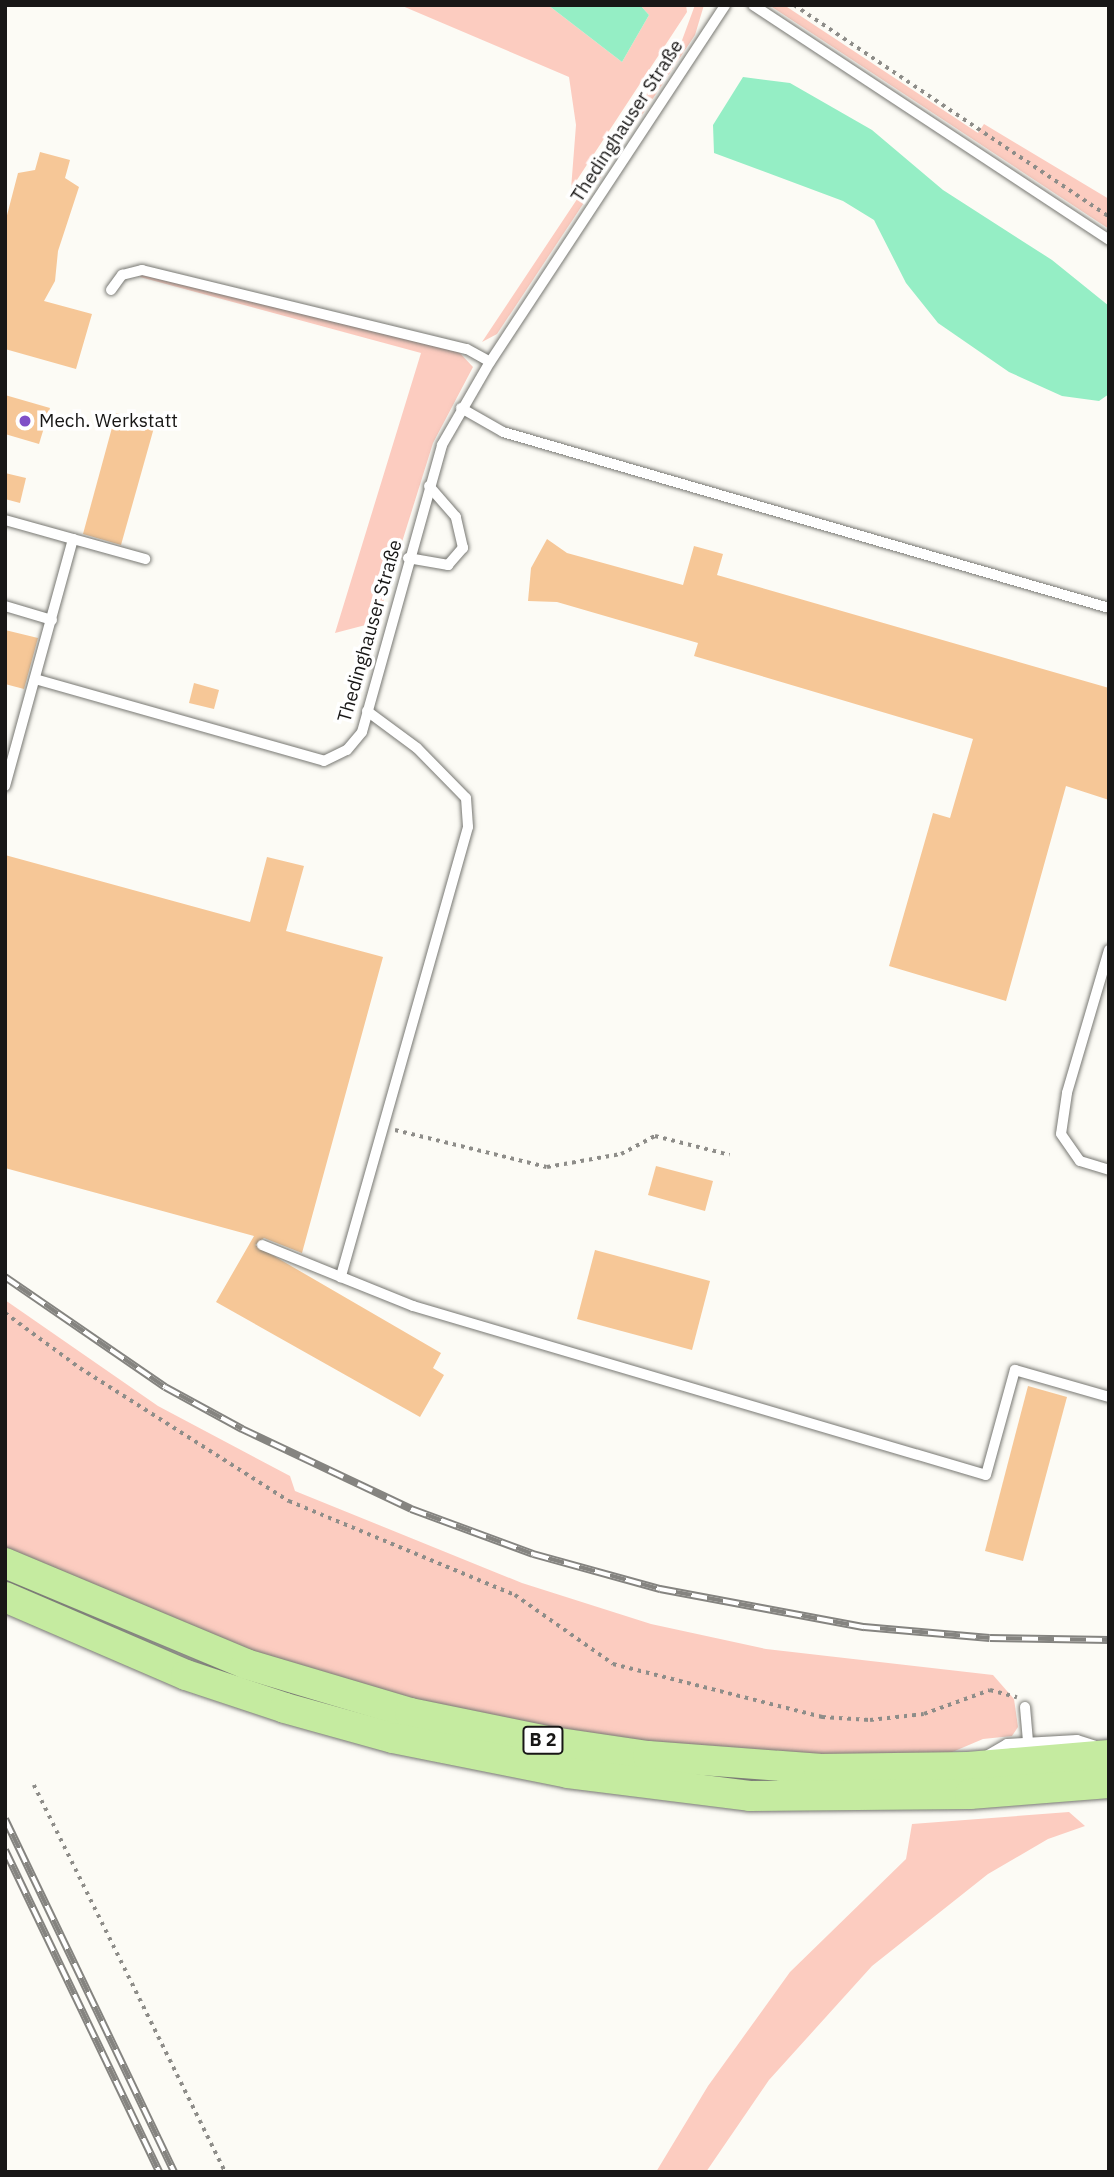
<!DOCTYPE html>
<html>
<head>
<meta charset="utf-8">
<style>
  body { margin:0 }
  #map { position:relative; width:1114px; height:2177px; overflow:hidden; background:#fcfbf5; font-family:"IBM Plex Sans",sans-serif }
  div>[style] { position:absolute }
  .green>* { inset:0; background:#fcccc0 }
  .water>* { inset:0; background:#95eec5 }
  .building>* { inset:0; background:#f6c797 }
  .path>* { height:3.5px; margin-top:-1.75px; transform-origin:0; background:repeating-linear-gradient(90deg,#8e8d89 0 3.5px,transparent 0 8.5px) }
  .roads { filter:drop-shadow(0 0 2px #787873) drop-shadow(0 0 2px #787873) }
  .service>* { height:10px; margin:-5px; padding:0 5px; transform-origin:5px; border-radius:5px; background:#fff }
  .primary>* { height:30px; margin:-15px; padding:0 15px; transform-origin:15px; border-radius:15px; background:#c5eba0 }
  .rail>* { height:8px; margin-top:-4px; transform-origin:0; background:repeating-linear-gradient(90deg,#fff 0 16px,#858480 0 32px); box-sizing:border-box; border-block:2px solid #858480 }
  .dots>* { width:19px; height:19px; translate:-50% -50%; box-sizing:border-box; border:4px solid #fff; border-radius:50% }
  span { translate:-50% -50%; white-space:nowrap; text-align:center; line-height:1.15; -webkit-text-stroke:7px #fff; paint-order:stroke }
  .shield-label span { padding:2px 5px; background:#fff; border:2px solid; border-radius:5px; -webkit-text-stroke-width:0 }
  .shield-label { font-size:18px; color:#181716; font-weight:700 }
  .street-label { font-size:19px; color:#181716 }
  .poi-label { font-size:19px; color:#181716 }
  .left { translate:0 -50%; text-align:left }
  .frame { position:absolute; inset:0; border:7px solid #181716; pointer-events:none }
</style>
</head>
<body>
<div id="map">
  <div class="green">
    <div style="clip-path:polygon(400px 5px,548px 5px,622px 62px,649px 15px,640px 5px,686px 5px,687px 12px,571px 189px,576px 125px,569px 77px)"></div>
    <div style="clip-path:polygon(695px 5px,704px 5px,695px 35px,497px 334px,482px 342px,681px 43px)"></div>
    <div style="clip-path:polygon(769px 5px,784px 5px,978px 133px,984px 124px,1109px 199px,1109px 229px)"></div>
    <div style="clip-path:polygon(142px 271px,458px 351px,473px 367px,433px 443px,377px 622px,335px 633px,421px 353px,140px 277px)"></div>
    <div style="clip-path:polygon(5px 1300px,158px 1406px,290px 1476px,295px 1491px,522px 1583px,651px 1624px,766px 1649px,993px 1675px,1014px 1699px,1018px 1727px,1012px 1736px,983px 1739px,950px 1753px,751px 1758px,490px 1721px,300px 1671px,22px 1556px,5px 1547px)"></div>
    <div style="clip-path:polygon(1069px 1812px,1085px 1826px,1048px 1839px,988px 1874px,872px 1966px,769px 2080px,706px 2172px,656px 2172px,708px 2086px,790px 1972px,906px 1859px,912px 1824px)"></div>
  </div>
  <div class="water">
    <div style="clip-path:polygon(548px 5px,640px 5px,649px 15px,622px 62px)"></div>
    <div style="clip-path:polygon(743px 77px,790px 83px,872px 130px,943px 190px,1052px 260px,1109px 306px,1109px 394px,1099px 401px,1062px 396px,1009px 372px,938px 323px,906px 283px,874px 220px,843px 201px,714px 153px,713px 125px)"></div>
  </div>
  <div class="building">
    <div style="clip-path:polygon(40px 152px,70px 160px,65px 178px,79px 187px,58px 251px,55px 281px,44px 301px,92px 314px,76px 369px,5px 349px,5px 223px,18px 173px,35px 170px)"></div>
    <div style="clip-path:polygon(5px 395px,50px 408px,39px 444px,5px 434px)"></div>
    <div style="clip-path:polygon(116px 413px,155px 424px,121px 545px,83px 534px)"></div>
    <div style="clip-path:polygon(5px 473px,26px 478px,20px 503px,5px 499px)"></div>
    <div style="clip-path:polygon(547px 539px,567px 553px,683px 585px,694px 546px,723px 554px,717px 575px,1109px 688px,1109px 800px,1066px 786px,1006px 1001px,889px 966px,933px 813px,950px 818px,973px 739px,694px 656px,698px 643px,557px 602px,528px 601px,531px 568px)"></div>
    <div style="clip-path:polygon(5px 630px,38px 638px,24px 689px,5px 684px)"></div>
    <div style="clip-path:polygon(194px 683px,219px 690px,214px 709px,189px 703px)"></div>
    <div style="clip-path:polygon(5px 855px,250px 922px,267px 857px,304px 866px,286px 931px,383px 957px,302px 1253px,264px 1238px,255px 1245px,441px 1353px,433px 1368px,444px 1375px,420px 1417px,216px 1302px,254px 1236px,5px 1168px)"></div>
    <div style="clip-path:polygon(656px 1166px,713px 1181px,705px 1211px,648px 1195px)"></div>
    <div style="clip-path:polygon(595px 1250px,710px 1281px,692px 1350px,577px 1319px)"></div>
    <div style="clip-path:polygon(1028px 1386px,1067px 1397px,1023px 1561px,985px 1551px)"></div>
  </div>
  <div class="path">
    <div style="left:794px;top:5px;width:380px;rotate:33.9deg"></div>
    <div style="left:395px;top:1130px;width:156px;rotate:13.7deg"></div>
    <div style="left:547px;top:1167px;width:75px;rotate:-10deg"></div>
    <div style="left:621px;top:1154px;width:38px;rotate:-28deg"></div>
    <div style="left:655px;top:1136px;width:77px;rotate:14.2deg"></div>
    <div style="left:5px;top:1313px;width:93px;rotate:36.3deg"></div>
    <div style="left:80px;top:1368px;width:248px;rotate:32.5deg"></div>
    <div style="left:289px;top:1501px;width:245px;rotate:22.6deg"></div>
    <div style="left:515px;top:1595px;width:120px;rotate:35.1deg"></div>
    <div style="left:613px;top:1664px;width:216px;rotate:14.2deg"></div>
    <div style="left:822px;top:1717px;width:48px;rotate:3.6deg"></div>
    <div style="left:870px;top:1720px;width:54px;rotate:-6.3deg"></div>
    <div style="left:924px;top:1714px;width:70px;rotate:-20deg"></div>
    <div style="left:990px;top:1690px;width:28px;rotate:15deg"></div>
    <div style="left:34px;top:1785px;width:432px;rotate:63.7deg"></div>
  </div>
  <div class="roads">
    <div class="service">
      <div style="left:753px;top:5px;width:427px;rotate:33.4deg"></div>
      <div style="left:111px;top:290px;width:19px;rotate:-54deg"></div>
      <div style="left:122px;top:275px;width:21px;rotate:-14deg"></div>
      <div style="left:142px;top:270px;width:334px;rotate:13.7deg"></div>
      <div style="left:467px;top:349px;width:26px;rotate:29deg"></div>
      <div style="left:461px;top:408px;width:48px;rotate:29.7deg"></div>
      <div style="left:503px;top:432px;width:631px;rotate:16.19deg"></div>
      <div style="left:5px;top:520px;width:71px;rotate:15.6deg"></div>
      <div style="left:73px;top:539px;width:256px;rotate:105.4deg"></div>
      <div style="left:73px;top:539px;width:75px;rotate:15.5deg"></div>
      <div style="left:408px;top:558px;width:41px;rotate:9.9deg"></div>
      <div style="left:448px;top:565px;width:23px;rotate:-49deg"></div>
      <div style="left:463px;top:548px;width:32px;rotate:-103deg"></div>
      <div style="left:456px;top:517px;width:41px;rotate:-131.1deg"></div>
      <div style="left:5px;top:606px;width:49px;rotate:16.6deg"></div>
      <div style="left:35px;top:679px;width:300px;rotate:15.8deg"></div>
      <div style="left:324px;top:761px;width:25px;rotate:-26deg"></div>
      <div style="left:347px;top:750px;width:23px;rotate:-50deg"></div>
      <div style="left:362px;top:732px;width:298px;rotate:-74.4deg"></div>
      <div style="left:442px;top:445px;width:96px;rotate:-60deg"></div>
      <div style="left:490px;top:362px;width:427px;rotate:-56.6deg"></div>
      <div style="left:367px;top:711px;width:62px;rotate:36.5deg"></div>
      <div style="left:417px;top:748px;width:70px;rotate:45.6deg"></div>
      <div style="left:466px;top:798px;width:29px;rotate:86deg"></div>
      <div style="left:468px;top:827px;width:468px;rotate:105.8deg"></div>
      <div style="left:341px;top:1277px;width:78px;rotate:21.9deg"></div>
      <div style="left:413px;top:1306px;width:597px;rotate:16.43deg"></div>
      <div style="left:986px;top:1475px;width:109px;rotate:-74.6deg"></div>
      <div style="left:1015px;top:1370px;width:98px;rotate:16deg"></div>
      <div style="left:1109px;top:950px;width:149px;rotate:106.4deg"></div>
      <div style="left:1067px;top:1093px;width:41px;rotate:98.3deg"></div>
      <div style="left:1061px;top:1134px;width:33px;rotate:55deg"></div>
      <div style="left:1080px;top:1161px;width:30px;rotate:17deg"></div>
      <div style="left:262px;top:1245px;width:85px;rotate:22.1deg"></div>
      <div style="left:1025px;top:1707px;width:35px;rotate:85deg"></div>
      <div style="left:988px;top:1755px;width:22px;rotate:-30deg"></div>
      <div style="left:1007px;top:1744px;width:70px;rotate:-3.3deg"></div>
      <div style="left:1077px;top:1740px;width:19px;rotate:18deg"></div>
    </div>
    <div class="primary">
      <div style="left:5px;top:1563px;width:261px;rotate:22.7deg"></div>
      <div style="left:246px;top:1664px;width:171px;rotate:16.6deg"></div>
      <div style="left:410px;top:1713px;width:146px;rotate:11.5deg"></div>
      <div style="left:553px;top:1742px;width:96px;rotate:8.4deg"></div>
      <div style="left:648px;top:1756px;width:171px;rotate:4.3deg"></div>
      <div style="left:819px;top:1769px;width:149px;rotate:-0.8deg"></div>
      <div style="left:968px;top:1767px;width:142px;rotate:-4.9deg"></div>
      <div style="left:5px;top:1597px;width:197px;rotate:23.3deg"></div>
      <div style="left:186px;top:1675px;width:104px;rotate:18.4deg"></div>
      <div style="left:285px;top:1708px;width:112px;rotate:15.5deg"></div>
      <div style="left:393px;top:1738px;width:178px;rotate:11.3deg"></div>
      <div style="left:568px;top:1773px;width:183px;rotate:7.2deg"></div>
      <div style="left:750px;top:1796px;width:220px;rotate:-0.5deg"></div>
      <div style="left:970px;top:1794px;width:139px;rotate:-4.5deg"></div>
    </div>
  </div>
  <div class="rail">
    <div style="left:5px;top:1277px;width:194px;rotate:34.5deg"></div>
    <div style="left:165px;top:1387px;width:88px;rotate:28.6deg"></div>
    <div style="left:242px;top:1429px;width:187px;rotate:25.3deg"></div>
    <div style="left:411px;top:1509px;width:130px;rotate:20.2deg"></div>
    <div style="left:533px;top:1554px;width:132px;rotate:15.4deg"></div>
    <div style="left:660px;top:1589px;width:208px;rotate:10.6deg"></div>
    <div style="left:864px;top:1627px;width:126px;rotate:5deg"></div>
    <div style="left:990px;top:1638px;width:119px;rotate:1deg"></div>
    <div style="left:5px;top:1819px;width:391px;rotate:64.4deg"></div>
    <div style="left:5px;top:1850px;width:357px;rotate:64.4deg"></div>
  </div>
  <div class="dots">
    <div style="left:25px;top:421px;background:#804fc7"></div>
  </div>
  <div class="shield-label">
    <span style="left:543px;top:1740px">B 2</span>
  </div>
  <div class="street-label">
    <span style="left:627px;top:121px;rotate:-57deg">Thedinghauser Straße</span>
    <span style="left:370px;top:631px;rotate:-74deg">Thedinghauser Straße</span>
  </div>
  <div class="poi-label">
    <span class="left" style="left:39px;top:421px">Mech. Werkstatt</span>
  </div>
  <div class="frame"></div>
</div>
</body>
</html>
